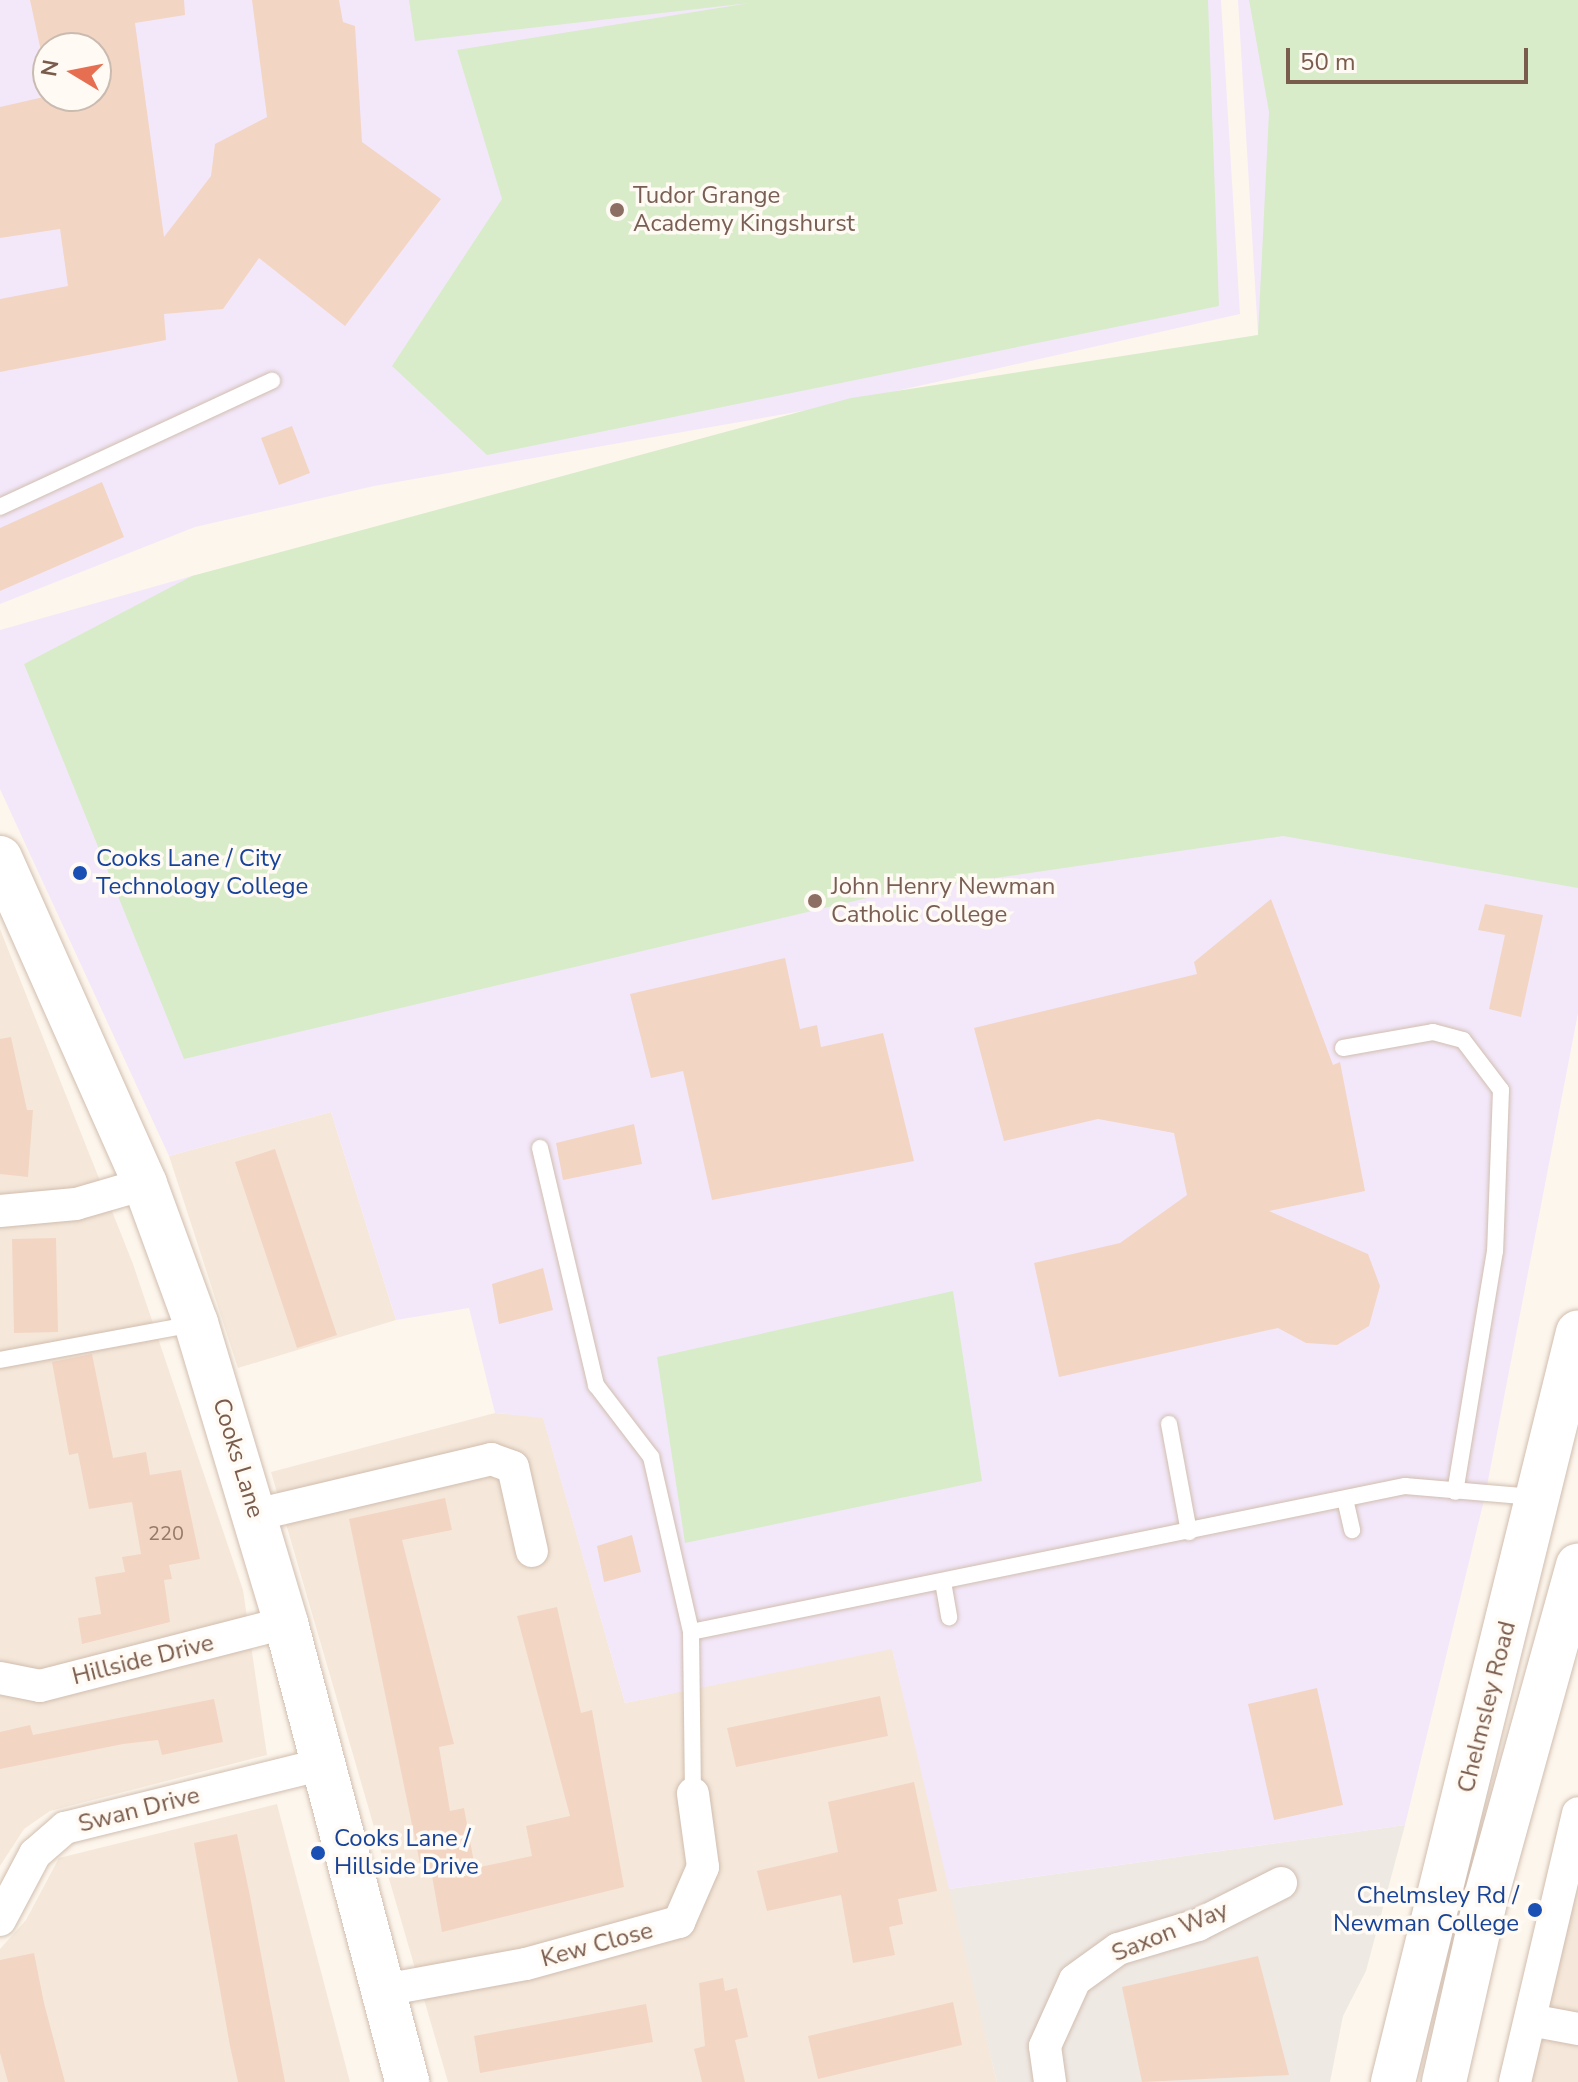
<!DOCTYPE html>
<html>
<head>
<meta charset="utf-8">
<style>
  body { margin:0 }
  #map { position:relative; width:1578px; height:2082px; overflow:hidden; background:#fdf6ec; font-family:"Nunito Sans",sans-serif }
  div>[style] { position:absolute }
  .residential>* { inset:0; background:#f5e8da }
  .industrial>* { inset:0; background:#efe9e4 }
  .education>* { inset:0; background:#f3e8fa }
  .green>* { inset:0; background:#d8ecc9 }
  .building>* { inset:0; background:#f3d5c3 }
  .roads { filter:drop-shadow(0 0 2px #d1beb0) drop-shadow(0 0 2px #d1beb0) }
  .lane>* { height:16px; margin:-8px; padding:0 8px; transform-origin:8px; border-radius:8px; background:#fff }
  .street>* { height:32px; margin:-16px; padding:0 16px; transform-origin:16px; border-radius:16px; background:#fff }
  .secondary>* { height:44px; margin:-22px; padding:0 22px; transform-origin:22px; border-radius:22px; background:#fff }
  .dots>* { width:22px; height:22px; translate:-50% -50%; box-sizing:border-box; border:4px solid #fffaf3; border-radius:50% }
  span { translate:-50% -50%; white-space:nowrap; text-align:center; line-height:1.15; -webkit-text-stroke:7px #fffaf3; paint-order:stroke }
  .number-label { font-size:20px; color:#987a6a }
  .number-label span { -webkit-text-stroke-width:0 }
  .education-label { font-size:24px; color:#785e54 }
  .left { translate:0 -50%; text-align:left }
  .transit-label { font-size:24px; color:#164399 }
  .right { translate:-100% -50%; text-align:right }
  .street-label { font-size:24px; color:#7a5c4d }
  .north { position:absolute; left:32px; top:32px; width:80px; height:80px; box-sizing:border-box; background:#fffaf3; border:2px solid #cabbb1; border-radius:50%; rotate:280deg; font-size:22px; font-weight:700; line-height:32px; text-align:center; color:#7a5c4d }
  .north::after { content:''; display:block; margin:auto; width:28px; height:36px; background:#e76f51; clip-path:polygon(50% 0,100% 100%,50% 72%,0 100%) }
  .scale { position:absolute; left:1286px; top:48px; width:242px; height:36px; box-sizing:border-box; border:4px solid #7a5c4d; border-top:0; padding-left:10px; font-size:24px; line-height:28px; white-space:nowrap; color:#7a5c4d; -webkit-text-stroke:6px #fffaf3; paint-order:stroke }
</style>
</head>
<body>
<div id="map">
  <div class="residential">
    <div style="clip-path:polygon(0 929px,133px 1264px,243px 1590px,267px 1755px,50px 1811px,24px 1829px,0 1866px)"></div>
    <div style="clip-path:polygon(331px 1112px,396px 1320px,238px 1368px,169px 1156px)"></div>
    <div style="clip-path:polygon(495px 1413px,543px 1417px,625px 1703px,892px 1648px,997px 2082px,448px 2082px,271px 1472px)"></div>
    <div style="clip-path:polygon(277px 1804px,350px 2082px,0 2082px,0 1949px,26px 1920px,59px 1858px)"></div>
    <div style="clip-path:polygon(1578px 1875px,1578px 2082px,1529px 2082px)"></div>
  </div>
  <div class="industrial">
    <div style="clip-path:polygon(1405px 1825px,1366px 1971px,1343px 2016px,1330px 2082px,997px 2082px,949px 1889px)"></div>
  </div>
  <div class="education">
    <div style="clip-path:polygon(evenodd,0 0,1221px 0,1240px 314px,825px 407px,374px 486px,195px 527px,0 604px,0 0,48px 48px,96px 48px,96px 96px,48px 96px,48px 48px)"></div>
    <div style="clip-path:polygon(1238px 0,1578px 0,1578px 1013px,1485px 1496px,1405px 1825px,949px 1889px,892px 1649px,625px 1703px,543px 1418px,495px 1413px,469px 1308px,396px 1320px,331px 1112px,169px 1156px,0 789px,0 630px,192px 576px,871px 412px,1258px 335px)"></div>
  </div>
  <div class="green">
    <div style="clip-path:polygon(409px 0,1208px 0,1219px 306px,487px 455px,392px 366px,502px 199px,457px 50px,750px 3px,415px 41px)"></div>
    <div style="clip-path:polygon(1249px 0,1578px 0,1578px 888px,1283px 836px,880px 895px,184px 1059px,24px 664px,192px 576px,851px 398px,1258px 335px,1269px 112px)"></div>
    <div style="clip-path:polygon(953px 1291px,982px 1481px,685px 1543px,657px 1357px)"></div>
  </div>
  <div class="building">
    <div style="clip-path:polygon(30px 0,184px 0,185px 15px,135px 23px,164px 237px,211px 176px,215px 144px,267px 117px,252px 0,339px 0,343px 22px,355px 26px,362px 142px,441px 199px,345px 326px,259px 258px,223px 309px,164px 314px,166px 340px,0 372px,0 299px,68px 286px,60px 229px,0 238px,0 107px,48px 96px,96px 96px,96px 48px,48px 48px,48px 84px)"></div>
    <div style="clip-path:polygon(292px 426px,310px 473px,279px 485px,261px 438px)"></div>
    <div style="clip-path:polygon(102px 482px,124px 537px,0 591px,0 528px)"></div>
    <div style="clip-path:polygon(1271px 899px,1333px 1065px,1340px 1062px,1365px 1191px,1269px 1211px,1368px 1254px,1380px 1286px,1369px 1326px,1337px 1345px,1306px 1343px,1278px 1328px,1059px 1377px,1034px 1263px,1120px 1243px,1187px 1195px,1174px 1133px,1098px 1119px,1004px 1141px,974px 1028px,1197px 974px,1194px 962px)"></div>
    <div style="clip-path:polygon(1485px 904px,1543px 915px,1521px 1017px,1489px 1009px,1505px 935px,1478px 930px)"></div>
    <div style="clip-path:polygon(785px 958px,800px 1029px,817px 1025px,821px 1047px,883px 1033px,914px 1161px,712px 1200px,683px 1071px,651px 1078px,630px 994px)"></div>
    <div style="clip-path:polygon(11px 1037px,27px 1110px,33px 1110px,28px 1177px,0 1174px,0 1039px)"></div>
    <div style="clip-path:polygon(634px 1124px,642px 1164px,563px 1180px,556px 1143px)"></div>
    <div style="clip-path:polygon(275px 1149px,337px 1335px,297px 1348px,235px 1162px)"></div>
    <div style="clip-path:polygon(56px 1238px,58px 1332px,14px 1333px,12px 1239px)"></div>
    <div style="clip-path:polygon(543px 1268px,553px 1310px,499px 1324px,492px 1284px)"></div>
    <div style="clip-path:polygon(92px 1354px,113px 1458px,146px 1452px,150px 1475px,181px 1470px,200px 1559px,169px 1565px,172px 1579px,164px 1580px,170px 1622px,82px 1644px,78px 1618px,101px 1614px,95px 1577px,125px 1572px,122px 1557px,141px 1554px,132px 1502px,89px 1509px,78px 1453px,69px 1455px,52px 1362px)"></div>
    <div style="clip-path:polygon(445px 1498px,452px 1530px,402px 1540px,454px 1744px,439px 1747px,450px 1811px,464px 1808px,475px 1868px,532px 1856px,526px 1826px,570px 1816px,517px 1616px,557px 1607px,581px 1713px,592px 1710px,624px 1887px,442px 1932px,432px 1876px,423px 1878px,349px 1519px)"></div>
    <div style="clip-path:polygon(632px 1535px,641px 1572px,604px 1582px,597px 1546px)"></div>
    <div style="clip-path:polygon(1317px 1688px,1343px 1805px,1274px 1820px,1248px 1704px)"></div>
    <div style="clip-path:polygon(880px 1696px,888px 1736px,736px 1767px,727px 1728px)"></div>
    <div style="clip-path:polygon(214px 1699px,223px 1742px,162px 1755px,158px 1740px,123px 1744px,0 1769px,0 1732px,30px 1725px,33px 1735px)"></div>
    <div style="clip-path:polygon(914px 1782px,937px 1891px,898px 1899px,903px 1924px,889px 1927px,895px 1955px,853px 1963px,841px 1895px,767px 1911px,757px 1871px,838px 1852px,828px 1802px)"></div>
    <div style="clip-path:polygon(237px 1834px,250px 1896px,285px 2082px,238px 2082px,230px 2046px,194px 1843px)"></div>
    <div style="clip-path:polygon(34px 1953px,44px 2003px,65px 2082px,8px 2082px,0 2053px,0 1960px)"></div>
    <div style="clip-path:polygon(1258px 1956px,1289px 2075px,1142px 2082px,1122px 1987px)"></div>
    <div style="clip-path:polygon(723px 1978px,725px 1991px,737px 1988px,748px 2037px,735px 2040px,745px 2082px,702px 2082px,694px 2049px,705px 2046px,699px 1983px)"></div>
    <div style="clip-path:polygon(953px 2002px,962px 2045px,818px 2079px,808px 2036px)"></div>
    <div style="clip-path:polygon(646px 2004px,653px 2042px,480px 2073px,474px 2036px)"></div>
  </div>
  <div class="roads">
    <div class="lane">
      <div style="left:0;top:507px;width:300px;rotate:-24.9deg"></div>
      <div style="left:1343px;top:1048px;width:91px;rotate:-10.1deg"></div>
      <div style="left:1433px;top:1032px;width:31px;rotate:15deg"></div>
      <div style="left:1463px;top:1040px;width:63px;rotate:52.8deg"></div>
      <div style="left:1501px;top:1090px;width:161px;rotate:92.1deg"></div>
      <div style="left:1495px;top:1251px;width:244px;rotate:99.4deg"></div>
      <div style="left:540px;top:1148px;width:244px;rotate:76.7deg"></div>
      <div style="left:596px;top:1385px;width:91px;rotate:52.6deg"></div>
      <div style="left:651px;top:1457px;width:180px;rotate:77.1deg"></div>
      <div style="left:691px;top:1632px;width:729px;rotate:-11.56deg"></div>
      <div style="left:1405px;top:1486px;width:129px;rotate:4.9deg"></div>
      <div style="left:0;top:1360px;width:198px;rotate:-10.5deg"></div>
      <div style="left:1169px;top:1424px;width:110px;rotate:79.5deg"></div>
      <div style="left:1345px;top:1499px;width:32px;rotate:77deg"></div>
      <div style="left:943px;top:1582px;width:36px;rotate:80deg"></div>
      <div style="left:691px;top:1632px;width:162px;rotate:89.3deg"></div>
    </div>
    <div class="street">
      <div style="left:0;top:1211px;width:76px;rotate:-5.3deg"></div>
      <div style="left:76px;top:1204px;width:72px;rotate:-16.2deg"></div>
      <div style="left:255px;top:1515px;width:243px;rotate:-13.3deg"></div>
      <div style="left:491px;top:1459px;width:23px;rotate:20deg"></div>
      <div style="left:513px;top:1467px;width:86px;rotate:77.3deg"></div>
      <div style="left:0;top:1678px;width:41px;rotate:11.3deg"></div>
      <div style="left:40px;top:1686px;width:254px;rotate:-14.4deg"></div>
      <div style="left:0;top:1920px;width:75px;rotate:-62.1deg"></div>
      <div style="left:35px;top:1854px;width:40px;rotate:-41deg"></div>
      <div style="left:65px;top:1828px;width:267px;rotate:-13.9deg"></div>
      <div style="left:384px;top:1990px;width:144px;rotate:-10.4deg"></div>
      <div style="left:526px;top:1964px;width:159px;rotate:-15.4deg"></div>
      <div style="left:679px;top:1922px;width:60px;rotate:-66.4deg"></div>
      <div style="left:703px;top:1867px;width:74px;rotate:-97.8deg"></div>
      <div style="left:1530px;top:2020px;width:49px;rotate:10.6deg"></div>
      <div style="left:1050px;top:2082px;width:36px;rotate:-98deg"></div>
      <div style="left:1045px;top:2046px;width:72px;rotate:-65.6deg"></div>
      <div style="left:1075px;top:1980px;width:53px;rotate:-35.8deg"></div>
      <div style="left:1118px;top:1949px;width:84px;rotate:-16.7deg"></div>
      <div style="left:1198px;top:1925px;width:93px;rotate:-26.8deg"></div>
      <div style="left:1515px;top:2082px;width:276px;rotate:-76.8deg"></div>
    </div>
    <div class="secondary">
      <div style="left:0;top:858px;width:357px;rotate:66deg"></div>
      <div style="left:145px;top:1184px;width:148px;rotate:69.9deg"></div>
      <div style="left:196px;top:1323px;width:313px;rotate:73.3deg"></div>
      <div style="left:286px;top:1623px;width:475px;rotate:75.2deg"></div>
      <div style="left:1393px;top:2082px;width:772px;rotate:-76.14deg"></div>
      <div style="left:1444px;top:2082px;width:190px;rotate:-77.2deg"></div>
      <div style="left:1486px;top:1897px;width:344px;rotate:-74.5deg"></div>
    </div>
  </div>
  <div class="dots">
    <div style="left:617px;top:210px;background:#8d6e63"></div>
    <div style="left:80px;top:873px;background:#1a4fb4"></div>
    <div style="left:815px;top:901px;background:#8d6e63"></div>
    <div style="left:318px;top:1853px;background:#1a4fb4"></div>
    <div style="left:1535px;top:1910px;background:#1a4fb4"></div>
  </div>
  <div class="number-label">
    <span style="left:166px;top:1533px">220</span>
  </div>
  <div class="education-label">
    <span class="left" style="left:633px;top:210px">Tudor Grange<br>Academy Kingshurst</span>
    <span class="left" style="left:831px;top:901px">John Henry Newman<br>Catholic College</span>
  </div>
  <div class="transit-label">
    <span class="left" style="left:96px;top:873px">Cooks Lane / City<br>Technology College</span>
    <span class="left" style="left:334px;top:1853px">Cooks Lane /<br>Hillside Drive</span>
    <span class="right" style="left:1519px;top:1910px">Chelmsley Rd /<br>Newman College</span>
  </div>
  <div class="street-label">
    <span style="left:238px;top:1458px;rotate:73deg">Cooks Lane</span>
    <span style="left:143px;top:1660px;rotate:-14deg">Hillside Drive</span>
    <span style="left:1487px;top:1707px;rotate:-76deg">Chelmsley Road</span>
    <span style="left:139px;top:1810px;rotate:-14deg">Swan Drive</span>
    <span style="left:1170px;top:1932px;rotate:-22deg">Saxon Way</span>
    <span style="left:597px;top:1945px;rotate:-15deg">Kew Close</span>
  </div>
  <div class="north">N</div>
  <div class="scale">50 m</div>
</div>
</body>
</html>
